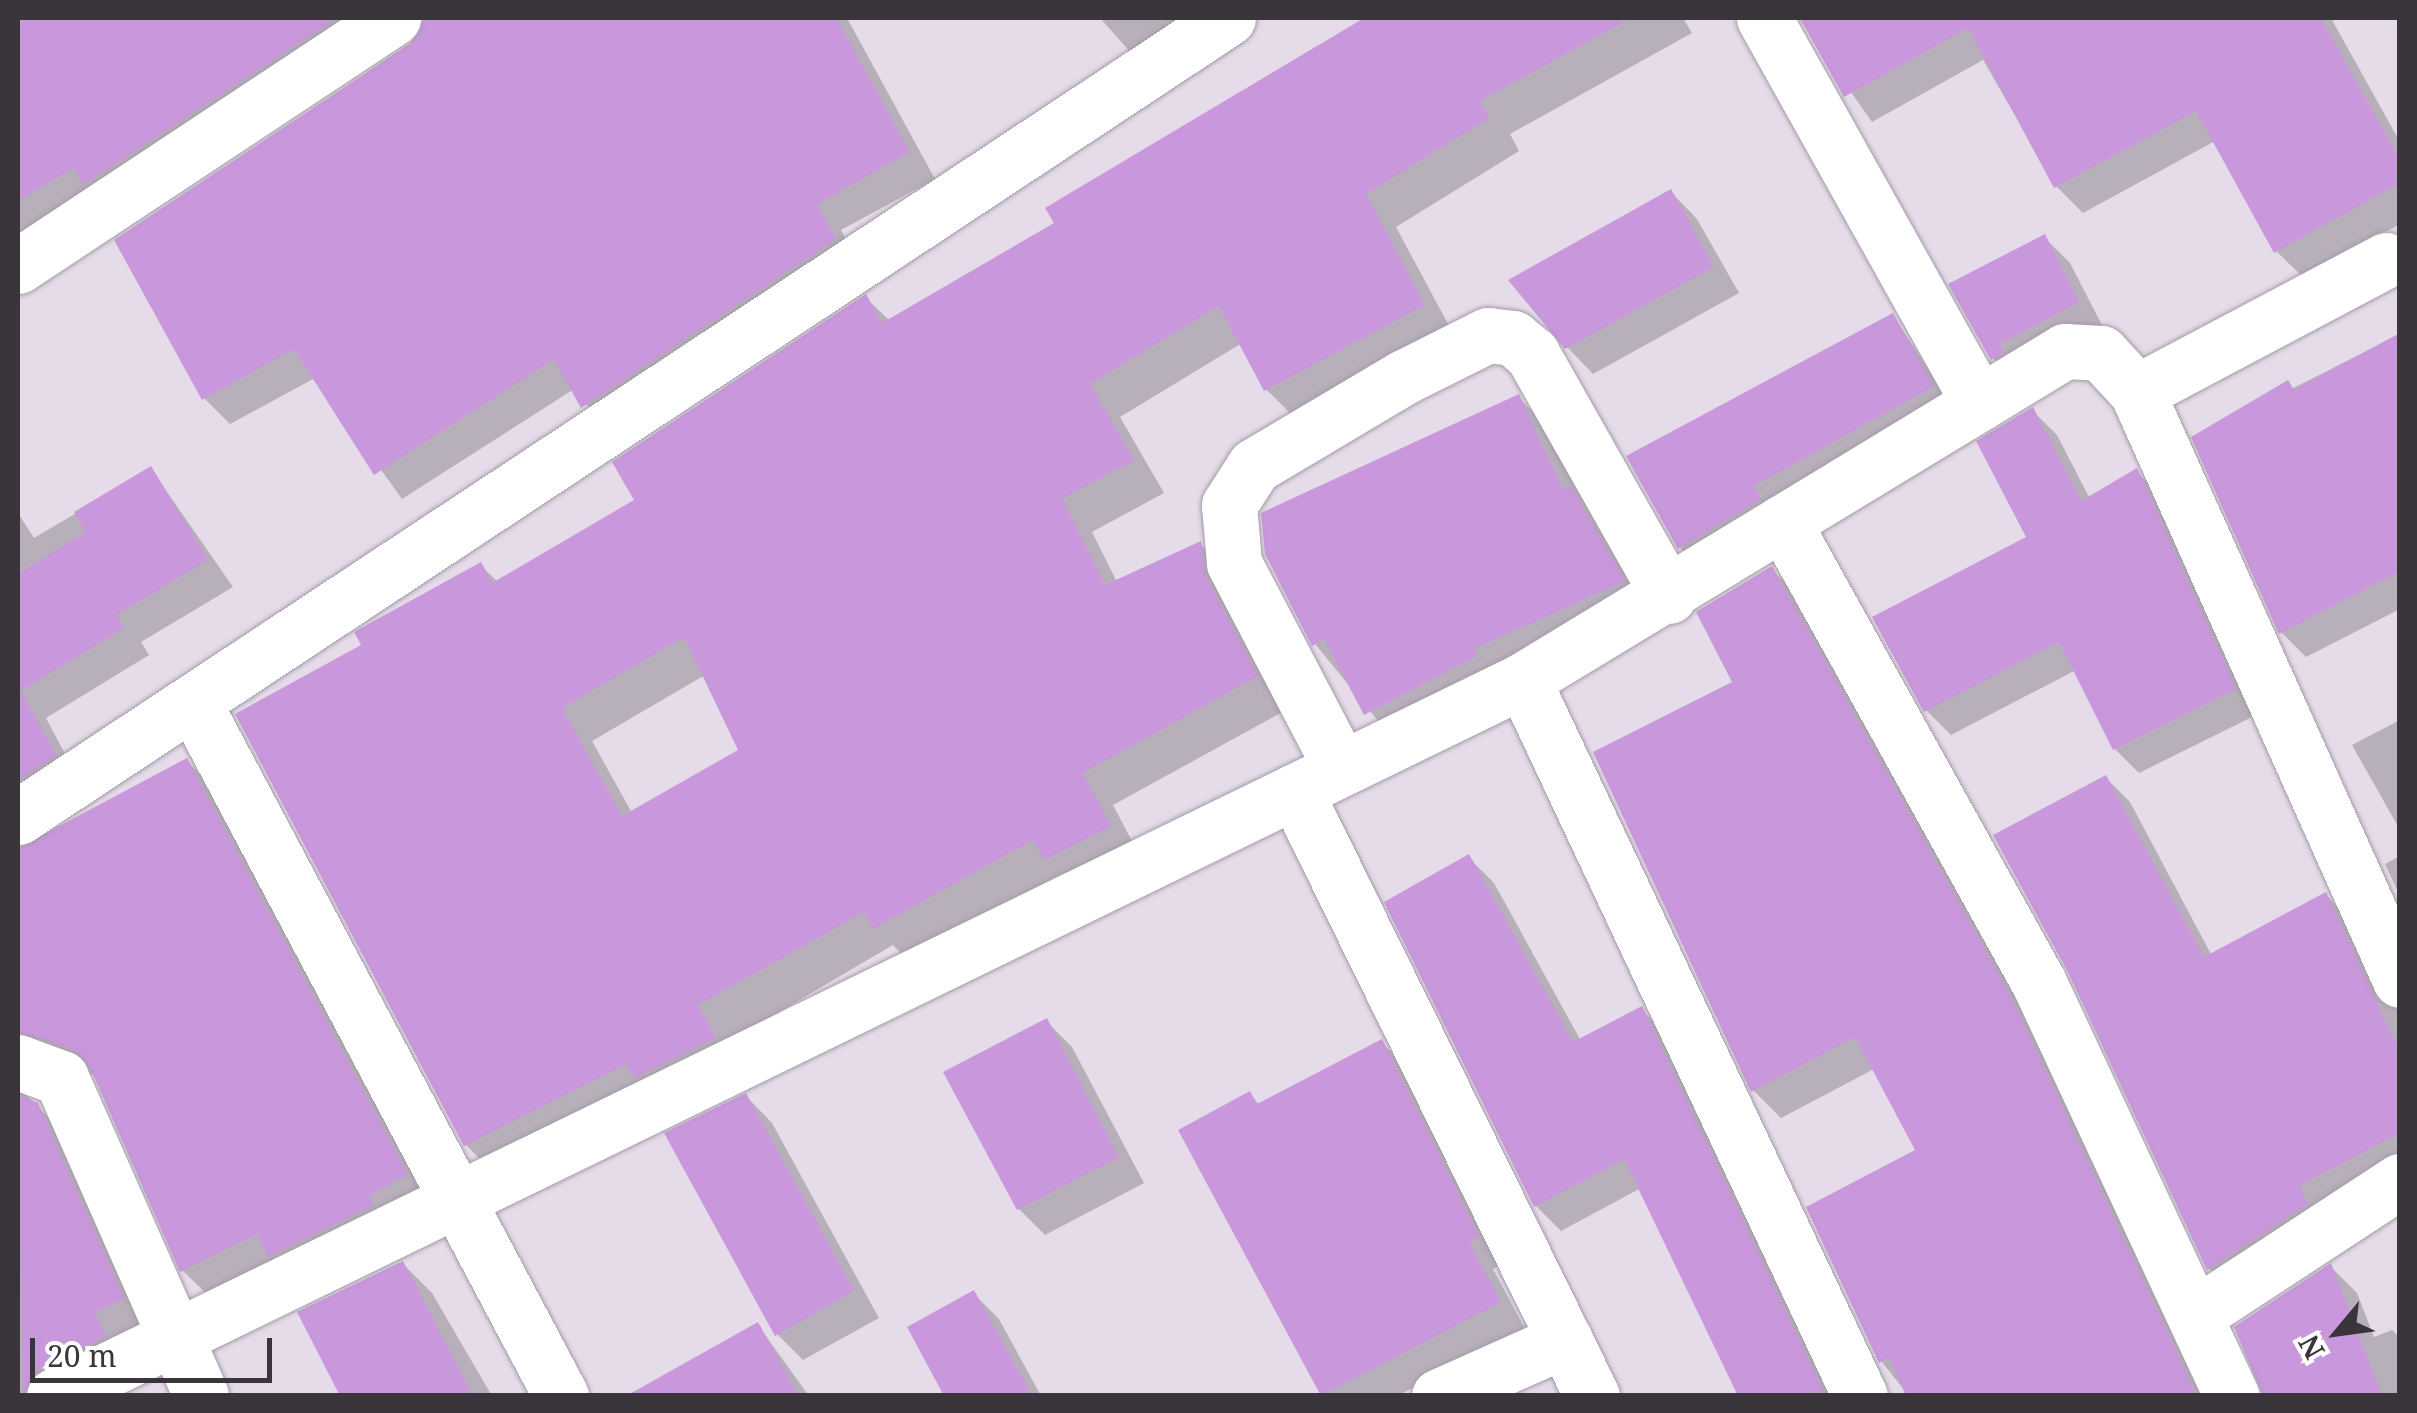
<!DOCTYPE html>
<html>
<head>
<meta charset="utf-8">
<style>
  body { margin:0 }
  #map { position:relative; width:2417px; height:1413px; overflow:hidden; background:#e5dbe9; font-family:"Noto Serif",serif }
  div>[style] { position:absolute }
  .shadow>* { inset:0; background:#0003 }
  .building>* { inset:0; background:#c997dc }
  .roads { filter:drop-shadow(0 0 2px #a49ba8) drop-shadow(0 0 2px #a49ba8) }
  .street>* { height:55px; margin:-27.5px; padding:0 27.5px; transform-origin:27.5px; border-radius:27.5px; background:#fff }
  span { translate:-50% -50%; white-space:nowrap; text-align:center; line-height:1.15; -webkit-text-stroke:8px #fff; paint-order:stroke }
  .frame { position:absolute; inset:0; border:20px solid #39353b; pointer-events:none }
  .north { position:absolute; left:2287px; top:1283px; width:100px; height:100px; -webkit-text-stroke:8px #fff; paint-order:stroke; rotate:241deg; font-size:28px; font-weight:700; line-height:40px; text-align:center; color:#39353b }
  .north::after { content:''; display:block; margin:auto; width:35px; height:45px; background:#39353b; clip-path:polygon(50% 0,100% 100%,50% 72%,0 100%) }
  .scale { position:absolute; left:30px; top:1338px; width:242px; height:45px; box-sizing:border-box; border:5px solid #39353b; border-top:0; padding-left:12px; font-size:30px; line-height:35px; white-space:nowrap; color:#39353b; -webkit-text-stroke:8px #fff; paint-order:stroke }
</style>
</head>
<body>
<div id="map">
  <div class="shadow">
    <div style="clip-path:polygon(18px 18px,420px 18px,115px 214px,18px 248px)"></div>
    <div style="clip-path:polygon(487px 18px,847px 18px,935px 179px,841px 230px,861px 266px,609px 432px,574px 389px,402px 499px,315px 378px,230px 424px,204px 398px,117px 241px,418px 38px,429px 50px)"></div>
    <div style="clip-path:polygon(1100px 18px,1201px 18px,1133px 55px)"></div>
    <div style="clip-path:polygon(evenodd,1369px 18px,1683px 18px,1692px 33px,1510px 134px,1519px 151px,1396px 227px,1455px 337px,1298px 421px,1266px 389px,1242px 343px,1120px 417px,1164px 493px,1092px 532px,1117px 582px,1200px 544px,1232px 575px,1288px 709px,1113px 805px,1141px 858px,1077px 890px,1061px 874px,907px 959px,893px 945px,498px 1177px,466px 1145px,238px 715px,364px 646px,480px 565px,498px 582px,638px 501px,866px 298px,890px 321px,1057px 224px,1048px 209px,1369px 18px,705px 675px,741px 751px,632px 813px,592px 741px,705px 675px)"></div>
    <div style="clip-path:polygon(1799px 18px,2331px 18px,2400px 142px,2400px 224px,2303px 277px,2276px 251px,2215px 141px,2083px 213px,2056px 186px,1983px 60px,1872px 122px)"></div>
    <div style="clip-path:polygon(1671px 192px,1697px 219px,1739px 293px,1593px 374px,1567px 347px)"></div>
    <div style="clip-path:polygon(2044px 237px,2070px 263px,2104px 329px,2019px 384px,1993px 358px)"></div>
    <div style="clip-path:polygon(1893px 316px,1958px 413px,1707px 574px,1680px 548px,1629px 457px)"></div>
    <div style="clip-path:polygon(2400px 334px,2400px 609px,2306px 657px,2281px 632px,2195px 438px)"></div>
    <div style="clip-path:polygon(1518px 397px,1550px 429px,1654px 613px,1398px 745px,1315px 644px)"></div>
    <div style="clip-path:polygon(2032px 410px,2057px 435px,2090px 499px,2137px 472px,2161px 496px,2258px 714px,2139px 773px,2115px 749px,2076px 670px,1951px 735px,1926px 710px,2030px 538px)"></div>
    <div style="clip-path:polygon(151px 469px,233px 587px,141px 642px,149px 655px,46px 718px,80px 782px,18px 810px,18px 513px,34px 538px)"></div>
    <div style="clip-path:polygon(1771px 569px,1799px 596px,2038px 1028px,2210px 1396px,1909px 1396px,1881px 1361px,1918px 1151px,1874px 1069px,1781px 1118px,1753px 1090px,1735px 684px)"></div>
    <div style="clip-path:polygon(2400px 720px,2400px 830px,2352px 745px)"></div>
    <div style="clip-path:polygon(187px 761px,216px 790px,436px 1205px,212px 1299px,182px 1270px,95px 1076px,60px 1061px,18px 1081px,18px 867px)"></div>
    <div style="clip-path:polygon(2106px 778px,2130px 802px,2212px 956px,2326px 895px,2350px 919px,2400px 1013px,2400px 1169px,2234px 1292px,2209px 1268px)"></div>
    <div style="clip-path:polygon(2400px 856px,2400px 896px,2385px 864px)"></div>
    <div style="clip-path:polygon(1468px 857px,1494px 883px,1581px 1041px,1641px 1009px,1666px 1034px,1837px 1396px,1742px 1396px,1641px 1188px,1561px 1231px,1536px 1206px)"></div>
    <div style="clip-path:polygon(1046px 1021px,1072px 1047px,1144px 1183px,1045px 1235px,1019px 1209px)"></div>
    <div style="clip-path:polygon(1381px 1042px,1408px 1068px,1503px 1263px,1493px 1269px,1525px 1329px,1397px 1396px,1324px 1396px,1181px 1131px,1250px 1095px,1260px 1105px)"></div>
    <div style="clip-path:polygon(18px 1087px,66px 1135px,152px 1329px,78px 1396px,18px 1396px)"></div>
    <div style="clip-path:polygon(746px 1096px,772px 1123px,879px 1318px,803px 1360px,777px 1334px)"></div>
    <div style="clip-path:polygon(403px 1264px,432px 1293px,492px 1396px,343px 1396px)"></div>
    <div style="clip-path:polygon(2331px 1267px,2357px 1293px,2374px 1337px,2392px 1330px,2400px 1338px,2400px 1396px,2263px 1396px)"></div>
    <div style="clip-path:polygon(973px 1293px,999px 1319px,1041px 1396px,947px 1396px)"></div>
    <div style="clip-path:polygon(758px 1325px,809px 1396px,631px 1396px)"></div>
  </div>
  <div class="building">
    <div style="clip-path:polygon(18px 18px,337px 18px,83px 185px,73px 168px,18px 201px)"></div>
    <div style="clip-path:polygon(424px 18px,836px 18px,910px 152px,817px 204px,836px 239px,581px 408px,554px 359px,374px 475px,294px 349px,202px 400px,114px 240px,410px 44px)"></div>
    <div style="clip-path:polygon(evenodd,1364px 18px,1631px 18px,1480px 101px,1489px 118px,1366px 194px,1425px 305px,1264px 391px,1219px 306px,1090px 384px,1134px 460px,1062px 499px,1105px 585px,1201px 541px,1206px 577px,1258px 676px,1083px 773px,1111px 826px,1044px 860px,1033px 840px,873px 929px,864px 912px,698px 1005px,716px 1038px,634px 1078px,626px 1064px,464px 1146px,235px 714px,361px 645px,354px 632px,481px 562px,492px 583px,634px 500px,612px 462px,866px 294px,882px 323px,1054px 223px,1045px 208px,1364px 18px,684px 637px,738px 750px,622px 816px,562px 708px,684px 637px)"></div>
    <div style="clip-path:polygon(1800px 18px,2321px 18px,2400px 160px,2400px 183px,2274px 253px,2196px 111px,2054px 188px,1968px 28px,1844px 97px)"></div>
    <div style="clip-path:polygon(1671px 189px,1714px 267px,1565px 349px,1508px 280px)"></div>
    <div style="clip-path:polygon(2045px 234px,2079px 302px,2000px 344px,2004px 352px,1991px 360px,1948px 284px)"></div>
    <div style="clip-path:polygon(1893px 313px,1934px 386px,1754px 486px,1761px 499px,1678px 549px,1626px 456px)"></div>
    <div style="clip-path:polygon(2400px 333px,2400px 571px,2279px 634px,2191px 437px,2288px 380px,2294px 390px)"></div>
    <div style="clip-path:polygon(1519px 394px,1563px 490px,1571px 486px,1625px 581px,1474px 649px,1477px 656px,1364px 715px,1324px 639px,1312px 646px,1265px 554px,1261px 513px)"></div>
    <div style="clip-path:polygon(2033px 407px,2081px 501px,2137px 468px,2236px 689px,2113px 750px,2059px 642px,1924px 712px,1872px 617px,2026px 537px,1976px 441px)"></div>
    <div style="clip-path:polygon(151px 466px,208px 560px,116px 615px,124px 628px,21px 691px,56px 755px,18px 780px,18px 574px,86px 532px,74px 512px)"></div>
    <div style="clip-path:polygon(1772px 566px,2011px 997px,2197px 1396px,1906px 1396px,1889px 1357px,1879px 1363px,1806px 1207px,1915px 1150px,1855px 1037px,1751px 1092px,1593px 752px,1732px 682px,1696px 612px)"></div>
    <div style="clip-path:polygon(187px 758px,408px 1175px,369px 1195px,374px 1205px,268px 1257px,257px 1234px,180px 1272px,89px 1065px,72px 1049px,18px 1032px,18px 848px)"></div>
    <div style="clip-path:polygon(2106px 775px,2204px 957px,2326px 892px,2400px 1053px,2400px 1133px,2300px 1185px,2308px 1204px,2207px 1270px,2067px 970px,1993px 835px)"></div>
    <div style="clip-path:polygon(1469px 854px,1573px 1042px,1642px 1006px,1824px 1392px,1738px 1396px,1624px 1159px,1534px 1207px,1384px 902px)"></div>
    <div style="clip-path:polygon(1047px 1018px,1119px 1157px,1017px 1210px,943px 1072px)"></div>
    <div style="clip-path:polygon(1382px 1039px,1479px 1237px,1469px 1242px,1501px 1302px,1321px 1396px,1178px 1130px,1250px 1091px,1257px 1104px)"></div>
    <div style="clip-path:polygon(746px 1093px,854px 1291px,775px 1336px,664px 1133px)"></div>
    <div style="clip-path:polygon(18px 1095px,38px 1103px,124px 1299px,94px 1313px,107px 1336px,40px 1368px,23px 1396px)"></div>
    <div style="clip-path:polygon(403px 1261px,473px 1396px,340px 1396px,297px 1312px)"></div>
    <div style="clip-path:polygon(2331px 1263px,2382px 1396px,2263px 1396px,2234px 1327px)"></div>
    <div style="clip-path:polygon(974px 1290px,1032px 1396px,944px 1396px,907px 1327px)"></div>
    <div style="clip-path:polygon(758px 1322px,799px 1396px,626px 1396px)"></div>
  </div>
  <div class="roads">
    <div class="street">
      <div style="left:1764px;top:18px;width:441px;rotate:60.8deg"></div>
      <div style="left:18px;top:266px;width:450px;rotate:-33.5deg"></div>
      <div style="left:2137px;top:392px;width:282px;rotate:-27.9deg"></div>
      <div style="left:1783px;top:522px;width:527px;rotate:60.96deg"></div>
      <div style="left:2039px;top:983px;width:456px;rotate:65deg"></div>
      <div style="left:1523px;top:680px;width:791px;rotate:64.8deg"></div>
      <div style="left:193px;top:702px;width:786px;rotate:62.06deg"></div>
      <div style="left:1341px;top:768px;width:231px;rotate:-117.6deg"></div>
      <div style="left:1234px;top:563px;width:58px;rotate:-94.9deg"></div>
      <div style="left:1229px;top:505px;width:46px;rotate:-57.3deg"></div>
      <div style="left:1254px;top:466px;width:174px;rotate:-30.7deg"></div>
      <div style="left:1404px;top:377px;width:94px;rotate:-26.6deg"></div>
      <div style="left:1488px;top:335px;width:25px;rotate:7deg"></div>
      <div style="left:1513px;top:338px;width:25px;rotate:40deg"></div>
      <div style="left:1532px;top:354px;width:278px;rotate:60.5deg"></div>
      <div style="left:1295px;top:791px;width:674px;rotate:63.85deg"></div>
      <div style="left:18px;top:817px;width:1450px;rotate:-33.44deg"></div>
      <div style="left:18px;top:1062px;width:46px;rotate:20.4deg"></div>
      <div style="left:61px;top:1078px;width:347px;rotate:66.2deg"></div>
      <div style="left:2198px;top:1313px;width:241px;rotate:-33.2deg"></div>
      <div style="left:54px;top:1396px;width:1634px;rotate:-25.98deg"></div>
      <div style="left:1523px;top:680px;width:634px;rotate:-31.26deg"></div>
      <div style="left:2065px;top:351px;width:36px;rotate:3deg"></div>
      <div style="left:2101px;top:353px;width:53px;rotate:47.3deg"></div>
      <div style="left:2137px;top:392px;width:644px;rotate:65.9deg"></div>
      <div style="left:1439px;top:1396px;width:138px;rotate:-24deg"></div>
    </div>
  </div>
  <div class="frame"></div>
  <div class="north">N</div>
  <div class="scale">20 m</div>
</div>
</body>
</html>
